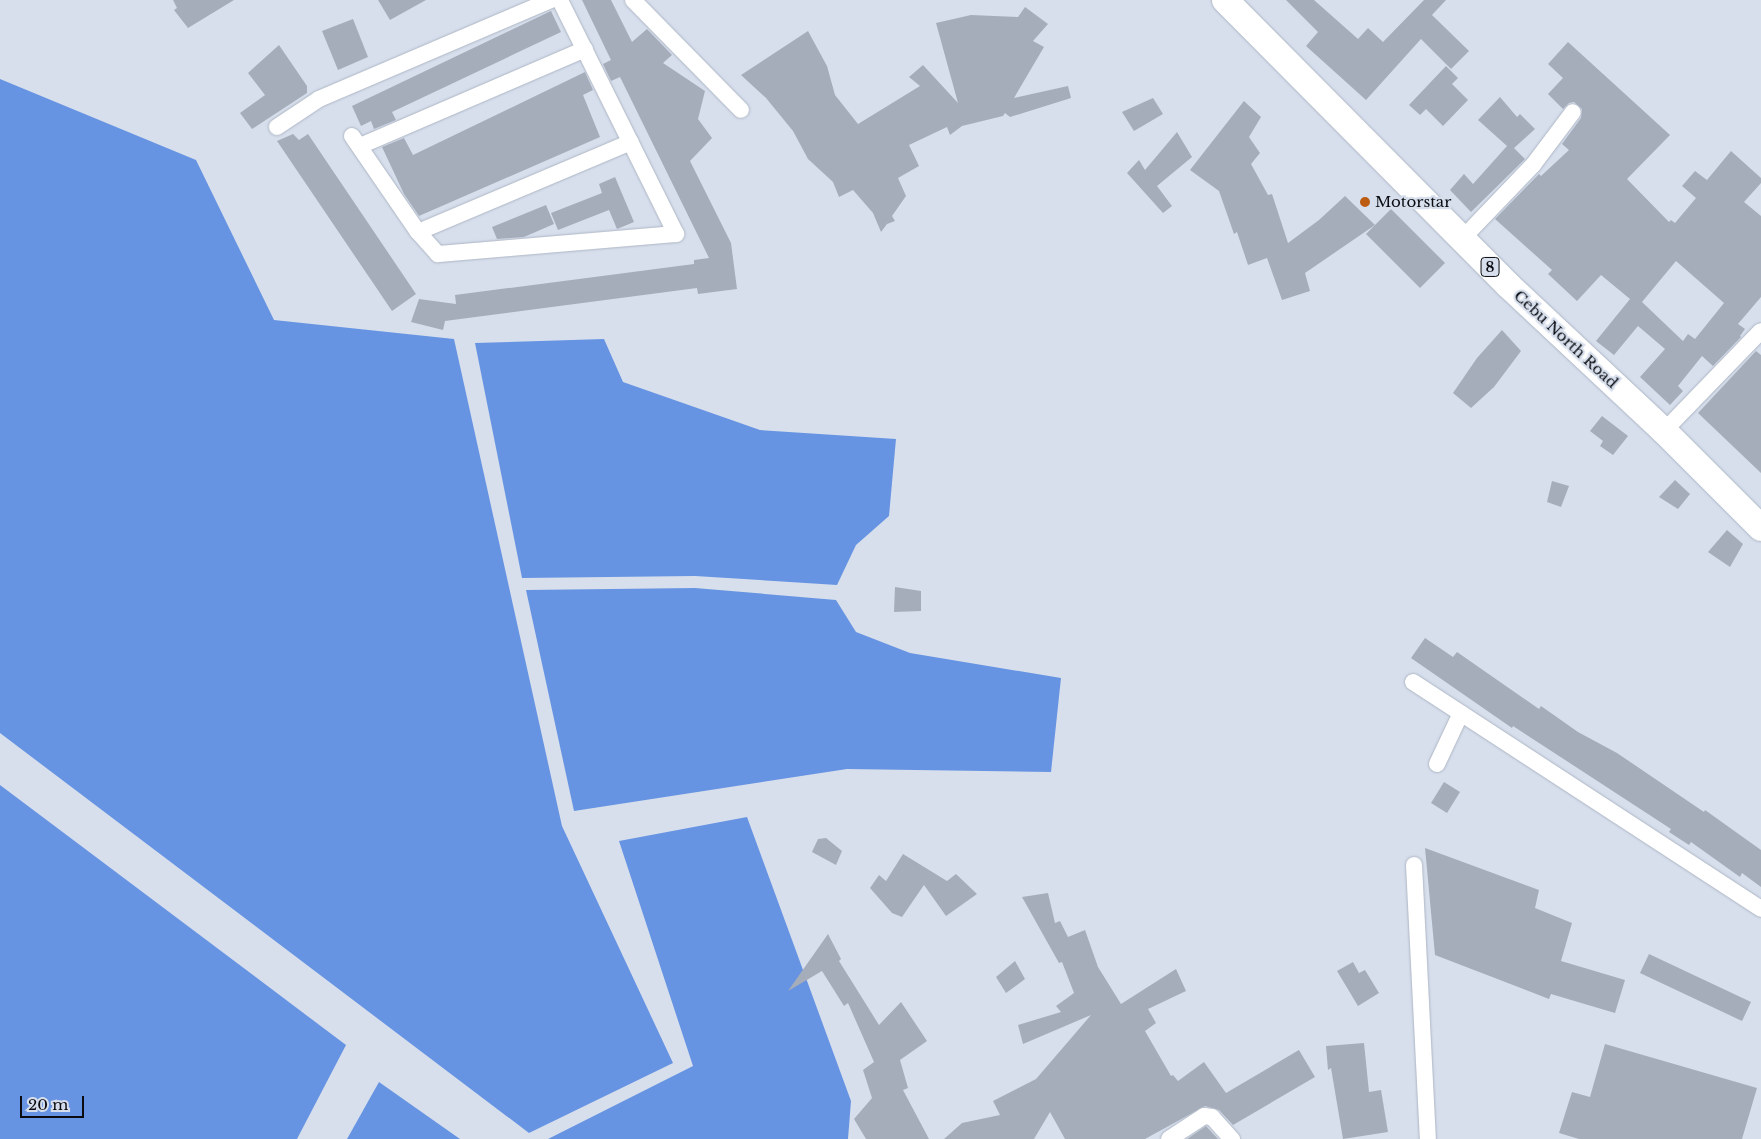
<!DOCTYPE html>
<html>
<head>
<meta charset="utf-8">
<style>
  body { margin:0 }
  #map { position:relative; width:1761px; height:1139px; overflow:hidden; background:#d7dfed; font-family:"Libre Baskerville",serif }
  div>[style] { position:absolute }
  .water>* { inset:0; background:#6794e2 }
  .building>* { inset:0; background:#a5adba }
  .roads { filter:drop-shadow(0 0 1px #aeb6c4) drop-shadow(0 0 1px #aeb6c4) }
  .street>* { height:16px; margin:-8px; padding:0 8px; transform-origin:8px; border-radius:8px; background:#fff }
  .primary>* { height:26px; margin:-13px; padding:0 13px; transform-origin:13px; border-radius:13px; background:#fff }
  .dots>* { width:14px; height:14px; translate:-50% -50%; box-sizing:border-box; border:2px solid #d7dfed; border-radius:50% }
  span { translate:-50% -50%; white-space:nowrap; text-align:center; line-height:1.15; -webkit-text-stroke:4.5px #d7dfed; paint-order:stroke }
  .shield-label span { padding:1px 4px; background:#d7dfed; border:1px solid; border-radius:4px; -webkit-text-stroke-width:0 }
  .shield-label { font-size:14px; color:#0a0c11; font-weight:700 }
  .poi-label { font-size:15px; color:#0a0c11 }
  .left { translate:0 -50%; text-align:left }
  .street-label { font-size:15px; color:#0a0c11 }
  .scale { position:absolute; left:20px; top:1096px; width:64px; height:22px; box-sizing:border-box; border:2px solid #0a0c11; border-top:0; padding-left:6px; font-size:15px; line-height:18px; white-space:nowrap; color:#0a0c11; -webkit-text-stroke:4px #d7dfed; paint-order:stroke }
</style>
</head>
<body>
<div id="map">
  <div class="water">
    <div style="clip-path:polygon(0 79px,196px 160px,274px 320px,454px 339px,562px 826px,673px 1063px,529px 1133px,0 733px)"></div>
    <div style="clip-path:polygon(604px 339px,623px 382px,760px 430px,896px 439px,889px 516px,856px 545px,837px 585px,695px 576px,522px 578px,475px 343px)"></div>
    <div style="clip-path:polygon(695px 588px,836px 600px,856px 632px,910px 653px,1061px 678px,1051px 772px,847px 769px,574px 811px,526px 590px)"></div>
    <div style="clip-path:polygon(0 785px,346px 1045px,297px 1139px,0 1139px)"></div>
    <div style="clip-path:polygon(747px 817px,851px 1101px,848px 1139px,548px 1139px,693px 1066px,619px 841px)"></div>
    <div style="clip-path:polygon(379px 1082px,460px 1139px,347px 1139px)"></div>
  </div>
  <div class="building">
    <div style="clip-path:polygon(173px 0,234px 0,188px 28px,174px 10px,177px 8px)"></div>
    <div style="clip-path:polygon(378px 0,426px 0,390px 20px)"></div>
    <div style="clip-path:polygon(582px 0,611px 0,632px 42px,647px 29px,672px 55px,663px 63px,705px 91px,698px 119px,712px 138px,690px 161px,731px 243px,737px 289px,698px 294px,697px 288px,445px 321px,443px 330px,411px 322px,419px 299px,456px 304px,455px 295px,694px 264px,694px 260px,709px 258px,620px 77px,611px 81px,603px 64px,611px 60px)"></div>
    <div style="clip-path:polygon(1286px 0,1314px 0,1358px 39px,1368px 28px,1383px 42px,1424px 0,1446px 0,1432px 15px,1469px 51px,1451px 69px,1421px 39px,1366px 100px,1306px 46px,1318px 32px)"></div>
    <div style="clip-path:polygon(1025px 7px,1048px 24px,1033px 41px,1044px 47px,1014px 98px,1068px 86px,1071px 98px,1010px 117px,1005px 113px,1003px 116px,962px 126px,950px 135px,947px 127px,909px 145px,919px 166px,898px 178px,906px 196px,892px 216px,895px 221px,887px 224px,881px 232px,873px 213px,853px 190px,839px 197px,833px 182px,808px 159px,793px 131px,766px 98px,741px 75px,808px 31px,827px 66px,835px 95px,858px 124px,920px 86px,909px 77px,923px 65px,958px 103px,936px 23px,971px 15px,1018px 17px)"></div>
    <div style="clip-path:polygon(551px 11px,561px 32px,392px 112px,396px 120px,374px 129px,371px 121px,361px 126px,352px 106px)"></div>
    <div style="clip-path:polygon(353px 19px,368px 57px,338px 70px,322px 31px)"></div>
    <div style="clip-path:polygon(evenodd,1568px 42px,1670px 135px,1627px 179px,1669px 222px,1671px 220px,1675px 223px,1696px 198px,1682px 186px,1695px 171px,1707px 180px,1731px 151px,1761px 178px,1761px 183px,1744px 202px,1761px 216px,1761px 297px,1738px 324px,1745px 329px,1740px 336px,1741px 337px,1713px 366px,1702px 356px,1678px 386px,1683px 391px,1670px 405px,1640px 377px,1665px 349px,1638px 326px,1614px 355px,1596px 341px,1630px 299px,1601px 275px,1577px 301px,1548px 274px,1552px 270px,1495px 219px,1539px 174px,1541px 176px,1569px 150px,1562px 144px,1581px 118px,1582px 109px,1574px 102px,1569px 103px,1563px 109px,1548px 94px,1563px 78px,1548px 64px,1568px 42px,1676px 261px,1724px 303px,1695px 339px,1688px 334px,1683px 341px,1642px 302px,1676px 261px)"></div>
    <div style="clip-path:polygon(279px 45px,307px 86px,307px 93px,252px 129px,240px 113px,265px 95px,248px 73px)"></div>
    <div style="clip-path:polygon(1446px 66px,1458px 78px,1452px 84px,1468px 100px,1443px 126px,1426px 109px,1420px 115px,1409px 105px)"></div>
    <div style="clip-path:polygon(585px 72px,593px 90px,583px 95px,600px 137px,419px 216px,404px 194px,382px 147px,404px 138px,413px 155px)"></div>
    <div style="clip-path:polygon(1500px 97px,1517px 117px,1520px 114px,1535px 129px,1514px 148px,1525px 159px,1471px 212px,1450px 190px,1464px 174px,1473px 184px,1507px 146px,1478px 120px)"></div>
    <div style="clip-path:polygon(1153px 98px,1163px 114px,1134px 131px,1122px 112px)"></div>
    <div style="clip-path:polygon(1244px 101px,1261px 117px,1249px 137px,1260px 153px,1251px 164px,1268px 195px,1272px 194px,1288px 243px,1319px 220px,1345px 196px,1375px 225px,1305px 273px,1310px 291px,1282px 300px,1267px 258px,1248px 265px,1237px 232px,1234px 234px,1219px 191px,1190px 170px)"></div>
    <div style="clip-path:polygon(1177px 132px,1192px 157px,1157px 186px,1172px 206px,1163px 213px,1127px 173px,1139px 160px,1145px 170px)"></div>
    <div style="clip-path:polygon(293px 134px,299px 140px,308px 134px,416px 294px,392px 311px,277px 141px)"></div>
    <div style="clip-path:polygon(615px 177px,634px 222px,617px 229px,609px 210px,558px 230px,551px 213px,602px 193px,599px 184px)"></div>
    <div style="clip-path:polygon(546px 205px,554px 224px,524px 237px,497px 239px,492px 227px)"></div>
    <div style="clip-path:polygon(1391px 209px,1445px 263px,1420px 288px,1366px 234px)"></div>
    <div style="clip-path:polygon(1502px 330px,1521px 351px,1494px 387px,1471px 408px,1453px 393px,1477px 358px)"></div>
    <div style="clip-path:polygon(1756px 351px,1761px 355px,1761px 473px,1698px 413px)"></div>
    <div style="clip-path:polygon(1602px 416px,1628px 436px,1613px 455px,1600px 446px,1603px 441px,1590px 431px)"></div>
    <div style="clip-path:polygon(1675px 480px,1690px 494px,1678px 509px,1659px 497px)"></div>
    <div style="clip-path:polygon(1552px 481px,1569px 486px,1561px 507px,1547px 502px)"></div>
    <div style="clip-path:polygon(1727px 530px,1743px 544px,1730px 567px,1708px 552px)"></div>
    <div style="clip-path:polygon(895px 587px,921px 591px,921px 611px,894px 612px)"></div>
    <div style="clip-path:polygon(1425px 638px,1453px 657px,1457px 652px,1539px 709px,1541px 706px,1578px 732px,1617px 753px,1704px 812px,1705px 810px,1761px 850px,1761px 887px,1742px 873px,1740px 877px,1691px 842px,1689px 845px,1669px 832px,1671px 829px,1513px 726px,1512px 728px,1411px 658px)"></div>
    <div style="clip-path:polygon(1444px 782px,1460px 792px,1447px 813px,1431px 803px)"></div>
    <div style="clip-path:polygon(826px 838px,842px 851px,836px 865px,812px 852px,818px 839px)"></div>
    <div style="clip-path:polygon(1425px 848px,1539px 890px,1535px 908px,1572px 923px,1561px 961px,1625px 980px,1615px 1013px,1551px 994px,1549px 999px,1435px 955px)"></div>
    <div style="clip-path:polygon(903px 854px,947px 881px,956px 874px,977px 894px,946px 916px,924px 885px,902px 917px,892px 913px,870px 888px,879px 875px,886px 881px)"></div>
    <div style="clip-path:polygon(1048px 893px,1055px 923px,1060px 921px,1068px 937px,1085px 930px,1098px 967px,1121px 1004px,1176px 969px,1186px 991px,1148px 1009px,1156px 1023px,1145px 1031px,1171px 1076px,1173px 1075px,1178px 1081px,1204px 1062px,1226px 1093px,1299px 1050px,1315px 1077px,1233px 1125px,1219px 1110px,1205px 1106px,1145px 1139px,1065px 1139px,1050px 1112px,1034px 1139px,944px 1139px,962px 1123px,1000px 1115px,993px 1101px,1036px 1079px,1091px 1015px,1023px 1044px,1018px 1025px,1061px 1012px,1056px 1006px,1074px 993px,1062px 962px,1059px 963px,1022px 897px)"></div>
    <div style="clip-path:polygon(828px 934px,841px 959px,839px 961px,879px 1025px,901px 1002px,927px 1041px,900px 1060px,908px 1088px,903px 1090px,929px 1139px,866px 1139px,854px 1119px,872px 1098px,863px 1070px,874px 1062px,848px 1003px,844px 1006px,822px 971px,788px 991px)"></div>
    <div style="clip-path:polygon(1649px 954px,1751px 1002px,1742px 1021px,1640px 973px)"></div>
    <div style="clip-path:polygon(1015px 961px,1025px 979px,1006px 993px,996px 977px)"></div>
    <div style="clip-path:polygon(1353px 962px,1359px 973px,1365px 970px,1379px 993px,1358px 1006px,1337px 971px)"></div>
    <div style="clip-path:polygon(1364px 1043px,1369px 1092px,1381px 1090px,1388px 1132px,1343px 1139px,1331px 1068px,1328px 1070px,1326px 1046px)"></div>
    <div style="clip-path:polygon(1605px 1044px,1757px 1088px,1742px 1139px,1579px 1139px,1559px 1133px,1572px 1092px,1590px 1097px)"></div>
    <div style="clip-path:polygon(1206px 1126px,1218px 1139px,1187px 1139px)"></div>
  </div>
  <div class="roads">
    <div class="street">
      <div style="left:633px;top:0;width:154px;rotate:45.5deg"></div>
      <div style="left:277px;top:127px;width:50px;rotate:-33.7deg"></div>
      <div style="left:319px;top:99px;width:252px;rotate:-23.1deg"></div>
      <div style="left:352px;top:136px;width:116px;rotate:55.5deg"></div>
      <div style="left:418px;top:232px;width:30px;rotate:48deg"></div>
      <div style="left:438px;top:254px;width:239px;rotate:-4.8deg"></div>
      <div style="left:676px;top:234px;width:261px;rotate:-116.4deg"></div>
      <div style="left:360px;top:146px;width:245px;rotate:-23.3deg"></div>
      <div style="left:418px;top:232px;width:231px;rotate:-22.9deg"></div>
      <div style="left:1462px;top:239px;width:103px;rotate:-46.2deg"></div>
      <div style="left:1533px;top:165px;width:66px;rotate:-53deg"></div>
      <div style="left:1664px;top:431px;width:139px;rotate:-45.9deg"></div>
      <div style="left:1413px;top:682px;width:415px;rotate:33.1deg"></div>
      <div style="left:1437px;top:764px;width:56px;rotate:-64.8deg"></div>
      <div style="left:1414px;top:865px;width:274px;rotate:87.1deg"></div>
      <div style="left:1169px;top:1139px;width:42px;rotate:-33.3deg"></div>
      <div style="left:1204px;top:1116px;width:8px;rotate:7deg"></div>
      <div style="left:1212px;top:1117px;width:30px;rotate:48deg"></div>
    </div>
    <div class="primary">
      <div style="left:1225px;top:0;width:402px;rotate:45.2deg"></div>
      <div style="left:1508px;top:285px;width:214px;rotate:43.1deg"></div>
      <div style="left:1664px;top:431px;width:137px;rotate:45deg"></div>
    </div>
  </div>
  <div class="dots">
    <div style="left:1365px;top:202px;background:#bb5c12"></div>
  </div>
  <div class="shield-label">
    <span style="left:1490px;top:267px">8</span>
  </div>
  <div class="poi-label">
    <span class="left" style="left:1375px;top:202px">Motorstar</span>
  </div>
  <div class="street-label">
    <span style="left:1566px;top:339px;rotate:43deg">Cebu North Road</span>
  </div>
  <div class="scale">20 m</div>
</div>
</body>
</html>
